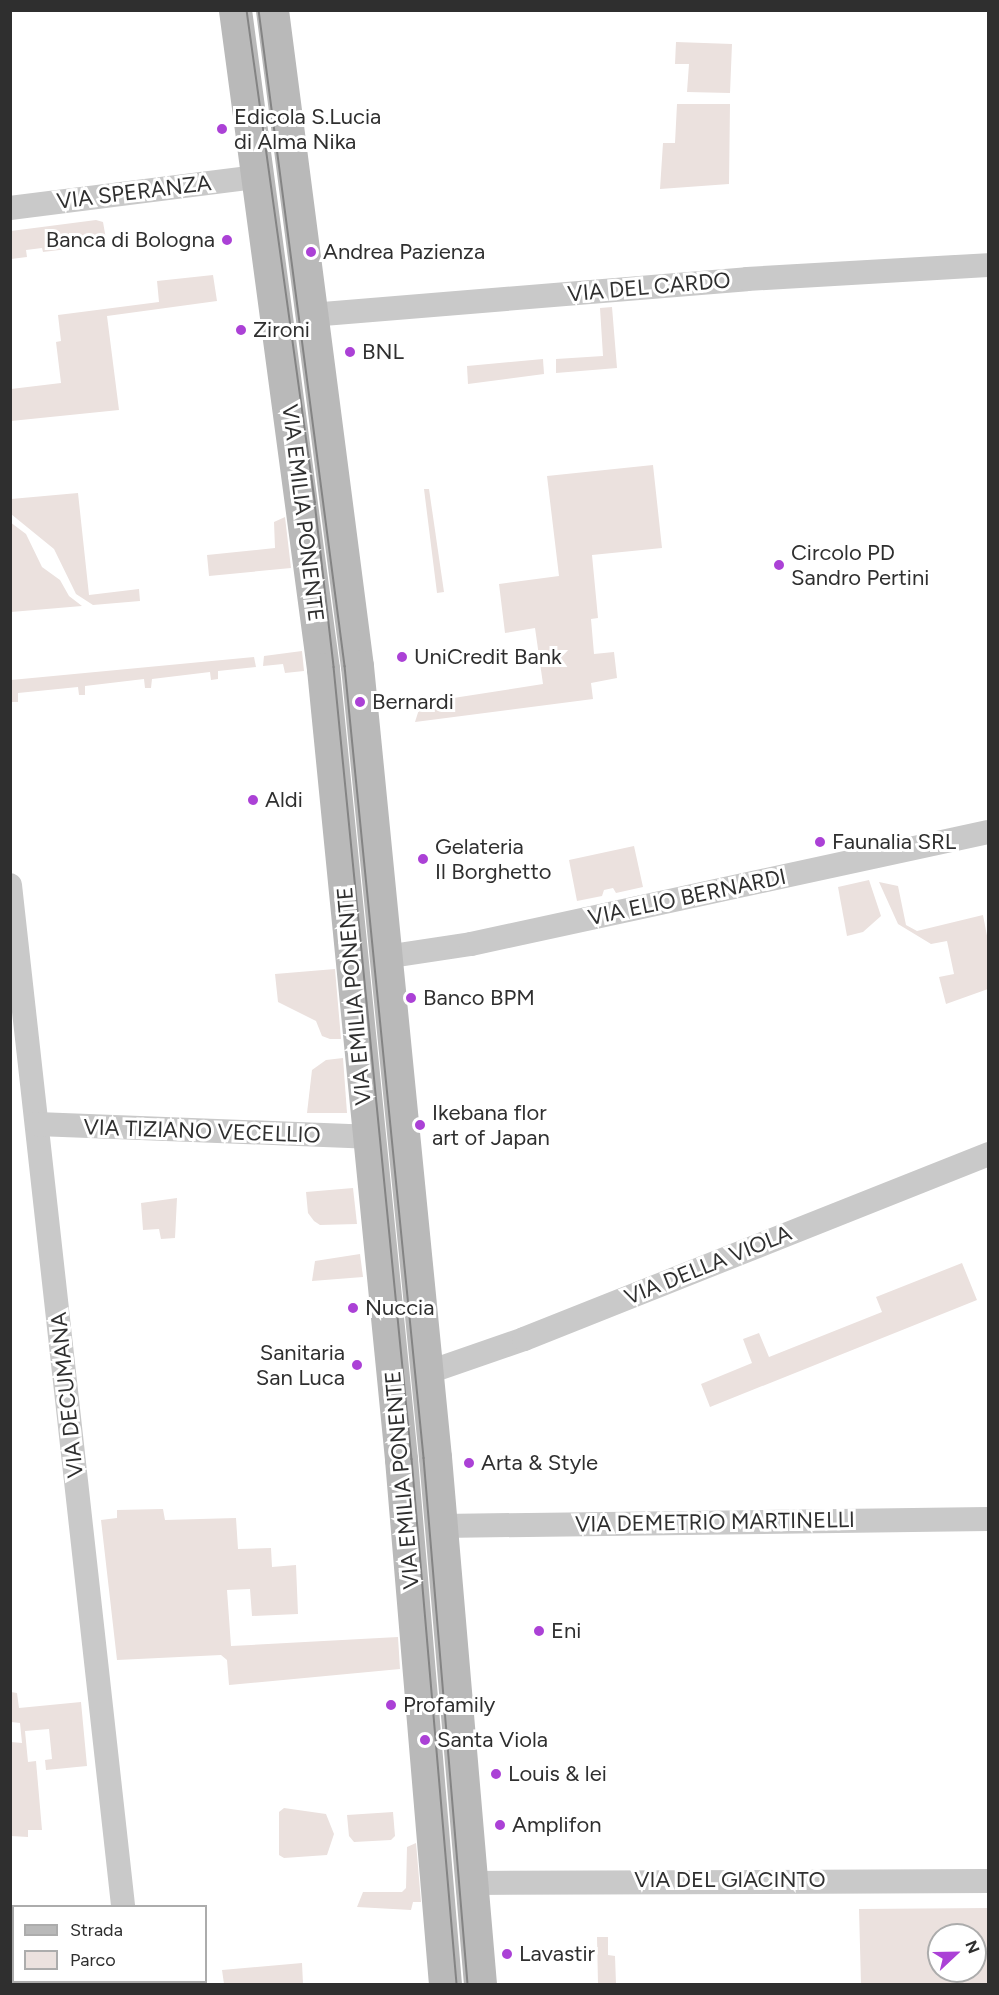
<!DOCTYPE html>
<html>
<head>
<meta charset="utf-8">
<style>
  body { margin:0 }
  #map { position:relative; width:999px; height:1995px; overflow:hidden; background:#fff; font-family:Figtree,sans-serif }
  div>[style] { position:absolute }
  .green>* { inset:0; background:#ebe1de }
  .street>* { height:24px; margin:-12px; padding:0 12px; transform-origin:12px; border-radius:12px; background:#c9c9c9 }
  .secondary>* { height:33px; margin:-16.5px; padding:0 16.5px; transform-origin:16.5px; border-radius:16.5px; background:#b9b9b9 }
  .tram>* { height:1.5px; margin:-0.75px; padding:0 0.75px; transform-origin:0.75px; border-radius:0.75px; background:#848484 }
  .dots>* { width:16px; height:16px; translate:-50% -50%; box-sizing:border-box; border:3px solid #fff; border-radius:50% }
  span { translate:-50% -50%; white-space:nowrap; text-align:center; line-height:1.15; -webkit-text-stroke:6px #fff; paint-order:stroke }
  .poi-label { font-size:22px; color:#2f2f2f }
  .left { translate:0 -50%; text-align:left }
  .right { translate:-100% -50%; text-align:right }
  .street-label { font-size:22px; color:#2f2f2f }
  .frame { position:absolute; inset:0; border:12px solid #2f2f2f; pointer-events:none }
  .legend { position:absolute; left:12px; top:1905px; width:195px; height:78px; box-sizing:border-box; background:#fff; border:2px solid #acacac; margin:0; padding:8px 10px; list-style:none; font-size:18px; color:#2f2f2f }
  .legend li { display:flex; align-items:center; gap:12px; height:30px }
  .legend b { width:30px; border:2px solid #acacac }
  .north { position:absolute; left:927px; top:1923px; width:60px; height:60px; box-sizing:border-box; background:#fff; border:2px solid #acacac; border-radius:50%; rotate:68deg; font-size:16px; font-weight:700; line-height:24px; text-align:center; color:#2f2f2f }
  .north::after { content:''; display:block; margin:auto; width:21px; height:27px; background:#ab41d6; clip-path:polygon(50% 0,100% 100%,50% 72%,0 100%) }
</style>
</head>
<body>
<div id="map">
  <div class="green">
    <div style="clip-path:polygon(676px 42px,732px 44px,730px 93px,687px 92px,689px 64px,675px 64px)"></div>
    <div style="clip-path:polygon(677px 104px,730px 104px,729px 184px,660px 189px,663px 143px,675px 143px)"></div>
    <div style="clip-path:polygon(96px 220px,103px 222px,106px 239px,92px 241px,92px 246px,43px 252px,42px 248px,26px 250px,27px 257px,11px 259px,11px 231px)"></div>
    <div style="clip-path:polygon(213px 275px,217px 301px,107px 316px,119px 410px,11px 421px,11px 389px,61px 383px,56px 342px,61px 341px,58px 315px,159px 302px,157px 281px)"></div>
    <div style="clip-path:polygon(612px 307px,617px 368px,556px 373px,556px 359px,603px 356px,600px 308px)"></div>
    <div style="clip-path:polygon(543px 359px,544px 374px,468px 384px,467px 366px)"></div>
    <div style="clip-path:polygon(653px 465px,662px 548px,592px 555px,598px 618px,591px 619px,594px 654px,614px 652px,617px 678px,591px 683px,593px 699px,415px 722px,421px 703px,543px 684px,535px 628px,505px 633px,499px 584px,559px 576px,547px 476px)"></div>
    <div style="clip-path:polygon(424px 489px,429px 489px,444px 592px,437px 593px)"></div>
    <div style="clip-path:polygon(78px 493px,89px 595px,139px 589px,140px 601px,93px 605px,76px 594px,54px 549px,11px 514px,11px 499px)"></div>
    <div style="clip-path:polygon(285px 517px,291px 568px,209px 576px,207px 555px,275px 548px,274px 522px)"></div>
    <div style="clip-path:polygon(10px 522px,26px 534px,42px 567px,60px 580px,69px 596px,82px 606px,11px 612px)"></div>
    <div style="clip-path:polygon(302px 651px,304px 671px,285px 673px,283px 664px,263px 666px,264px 656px)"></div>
    <div style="clip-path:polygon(254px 657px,256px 667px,218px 671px,218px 679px,211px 680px,210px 672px,152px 679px,151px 688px,145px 688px,144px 679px,85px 686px,85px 695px,79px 695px,78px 687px,18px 693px,18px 702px,12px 702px,11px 680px)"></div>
    <div style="clip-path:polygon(634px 846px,643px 887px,616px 893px,613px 888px,604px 890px,602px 896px,577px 901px,569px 860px)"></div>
    <div style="clip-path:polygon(869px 880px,881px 916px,863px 932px,847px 936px,838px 887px)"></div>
    <div style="clip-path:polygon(879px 882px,898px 886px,906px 925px,917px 931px,983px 915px,988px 941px,988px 989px,946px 1004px,939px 977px,954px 974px,947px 941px,931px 944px,898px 924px)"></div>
    <div style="clip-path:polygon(335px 969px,341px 1039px,330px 1039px,322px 1036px,316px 1021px,278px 1002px,275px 974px)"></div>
    <div style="clip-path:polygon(343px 1058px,347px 1113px,307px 1113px,312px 1070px,326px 1060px)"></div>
    <div style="clip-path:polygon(353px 1188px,357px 1224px,320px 1225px,314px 1221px,308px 1213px,306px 1192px)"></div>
    <div style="clip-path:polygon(177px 1198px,175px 1238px,161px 1239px,159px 1229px,143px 1230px,141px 1203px)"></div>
    <div style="clip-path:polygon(360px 1254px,363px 1277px,312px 1281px,315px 1261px)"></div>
    <div style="clip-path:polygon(962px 1263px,977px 1300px,710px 1407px,701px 1384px,752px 1363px,743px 1339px,759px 1333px,769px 1357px,882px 1312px,876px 1297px)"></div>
    <div style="clip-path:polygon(163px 1509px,165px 1520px,236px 1518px,238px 1549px,271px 1548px,272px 1567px,296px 1565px,298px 1614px,252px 1616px,250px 1589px,227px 1590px,231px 1646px,398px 1637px,400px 1669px,229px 1685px,227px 1660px,221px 1655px,117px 1660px,101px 1520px,117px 1518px,117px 1510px)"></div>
    <div style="clip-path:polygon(11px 1692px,17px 1693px,19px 1708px,81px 1702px,87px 1766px,46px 1770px,45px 1760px,52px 1759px,49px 1729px,25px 1731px,28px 1762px,36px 1761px,42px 1830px,28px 1830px,28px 1837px,11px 1836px,11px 1742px,22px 1743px,20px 1723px,11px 1722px)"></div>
    <div style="clip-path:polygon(284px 1808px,326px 1814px,334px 1834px,327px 1855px,284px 1858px,279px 1855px,279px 1812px)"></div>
    <div style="clip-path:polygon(393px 1812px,395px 1836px,391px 1840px,354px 1842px,349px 1836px,347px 1815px)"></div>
    <div style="clip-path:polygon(416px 1843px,421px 1902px,413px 1902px,411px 1910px,357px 1907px,363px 1892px,402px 1892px,406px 1888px,407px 1847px)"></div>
    <div style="clip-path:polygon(evenodd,988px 1908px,988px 1984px,861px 1984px,859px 1909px,988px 1908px,939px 1935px,975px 1935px,975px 1971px,939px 1971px,939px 1935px)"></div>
    <div style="clip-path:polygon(597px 1937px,608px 1937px,608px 1955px,615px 1956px,616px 1984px,598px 1984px)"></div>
    <div style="clip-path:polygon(302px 1963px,303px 1984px,224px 1984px,222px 1970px)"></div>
  </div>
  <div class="street">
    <div style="left:10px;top:208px;width:249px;rotate:-7.2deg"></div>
    <div style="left:311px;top:315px;width:437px;rotate:-4.7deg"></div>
    <div style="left:747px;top:279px;width:241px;rotate:-3.3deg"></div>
    <div style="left:10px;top:885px;width:1027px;rotate:83.68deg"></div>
    <div style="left:385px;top:957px;width:87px;rotate:-8.6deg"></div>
    <div style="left:471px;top:944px;width:529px;rotate:-12.22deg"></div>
    <div style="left:37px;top:1124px;width:331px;rotate:2.2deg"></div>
    <div style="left:426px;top:1373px;width:104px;rotate:-19.1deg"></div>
    <div style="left:524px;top:1339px;width:500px;rotate:-21.7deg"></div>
    <div style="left:441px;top:1526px;width:547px;rotate:-0.73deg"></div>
    <div style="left:472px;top:1883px;width:516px;rotate:-0.22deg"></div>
    <div style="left:131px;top:1982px;width:2px;rotate:90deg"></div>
  </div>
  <div class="secondary">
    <div style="left:235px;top:10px;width:665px;rotate:82.39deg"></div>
    <div style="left:323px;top:669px;width:794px;rotate:84.36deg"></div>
    <div style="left:401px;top:1459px;width:527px;rotate:85.21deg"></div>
    <div style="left:272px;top:10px;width:661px;rotate:82.62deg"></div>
    <div style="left:357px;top:666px;width:795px;rotate:84.37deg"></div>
    <div style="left:435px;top:1457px;width:529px;rotate:85.12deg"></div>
  </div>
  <div class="tram">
    <div style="left:247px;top:10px;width:497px;rotate:82.1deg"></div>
    <div style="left:315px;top:502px;width:166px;rotate:83.4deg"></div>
    <div style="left:334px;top:667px;width:796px;rotate:84.38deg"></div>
    <div style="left:412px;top:1459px;width:527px;rotate:85.1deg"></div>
    <div style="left:259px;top:10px;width:662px;rotate:82.53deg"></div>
    <div style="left:345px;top:666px;width:796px;rotate:84.3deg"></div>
    <div style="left:424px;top:1458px;width:528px;rotate:85.22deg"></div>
  </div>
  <div class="dots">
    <div style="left:222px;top:129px;background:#ab41d6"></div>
    <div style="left:227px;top:240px;background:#ab41d6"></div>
    <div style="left:311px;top:252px;background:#ab41d6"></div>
    <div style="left:241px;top:330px;background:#ab41d6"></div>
    <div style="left:350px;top:352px;background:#ab41d6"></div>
    <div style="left:779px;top:565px;background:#ab41d6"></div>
    <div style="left:402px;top:657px;background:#ab41d6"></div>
    <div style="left:360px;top:702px;background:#ab41d6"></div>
    <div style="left:253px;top:800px;background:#ab41d6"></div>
    <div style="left:820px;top:842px;background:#ab41d6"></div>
    <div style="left:423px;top:859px;background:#ab41d6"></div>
    <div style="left:411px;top:998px;background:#ab41d6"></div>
    <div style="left:420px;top:1125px;background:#ab41d6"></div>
    <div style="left:353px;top:1308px;background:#ab41d6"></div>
    <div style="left:357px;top:1365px;background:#ab41d6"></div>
    <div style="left:469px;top:1463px;background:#ab41d6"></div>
    <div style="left:539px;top:1631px;background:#ab41d6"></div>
    <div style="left:391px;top:1705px;background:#ab41d6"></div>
    <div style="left:425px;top:1740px;background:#ab41d6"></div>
    <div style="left:496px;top:1774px;background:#ab41d6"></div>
    <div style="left:500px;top:1825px;background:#ab41d6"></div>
    <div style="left:507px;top:1954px;background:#ab41d6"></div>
  </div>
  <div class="poi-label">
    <span class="left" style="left:234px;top:129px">Edicola S.Lucia<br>di Alma Nika</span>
    <span class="right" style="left:215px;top:240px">Banca di Bologna</span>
    <span class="left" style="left:323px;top:252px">Andrea Pazienza</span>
    <span class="left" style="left:253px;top:330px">Zironi</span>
    <span class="left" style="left:362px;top:352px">BNL</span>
    <span class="left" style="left:791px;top:565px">Circolo PD<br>Sandro Pertini</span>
    <span class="left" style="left:414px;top:657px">UniCredit Bank</span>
    <span class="left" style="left:372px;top:702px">Bernardi</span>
    <span class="left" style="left:265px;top:800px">Aldi</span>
    <span class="left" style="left:832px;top:842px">Faunalia SRL</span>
    <span class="left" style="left:435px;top:859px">Gelateria<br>Il Borghetto</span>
    <span class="left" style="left:423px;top:998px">Banco BPM</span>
    <span class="left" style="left:432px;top:1125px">Ikebana flor<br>art of Japan</span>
    <span class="left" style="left:365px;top:1308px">Nuccia</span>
    <span class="right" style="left:345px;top:1365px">Sanitaria<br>San Luca</span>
    <span class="left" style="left:481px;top:1463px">Arta &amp; Style</span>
    <span class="left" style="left:551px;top:1631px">Eni</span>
    <span class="left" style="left:403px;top:1705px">Profamily</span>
    <span class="left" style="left:437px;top:1740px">Santa Viola</span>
    <span class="left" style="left:508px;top:1774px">Louis &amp; lei</span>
    <span class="left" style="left:512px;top:1825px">Amplifon</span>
    <span class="left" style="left:519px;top:1954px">Lavastir</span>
  </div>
  <div class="street-label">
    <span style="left:134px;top:192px;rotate:-7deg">VIA SPERANZA</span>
    <span style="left:649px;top:287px;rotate:-5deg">VIA DEL CARDO</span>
    <span style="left:303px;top:513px;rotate:83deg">VIA EMILIA PONENTE</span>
    <span style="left:687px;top:897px;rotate:-12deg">VIA ELIO BERNARDI</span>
    <span style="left:354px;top:996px;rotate:-95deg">VIA EMILIA PONENTE</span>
    <span style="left:202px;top:1131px;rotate:2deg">VIA TIZIANO VECELLIO</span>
    <span style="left:708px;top:1265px;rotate:-22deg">VIA DELLA VIOLA</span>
    <span style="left:67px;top:1395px;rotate:-96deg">VIA DECUMANA</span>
    <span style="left:402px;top:1480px;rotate:-95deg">VIA EMILIA PONENTE</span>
    <span style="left:715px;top:1522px;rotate:-1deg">VIA DEMETRIO MARTINELLI</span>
    <span style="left:730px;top:1880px">VIA DEL GIACINTO</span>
  </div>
  <div class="frame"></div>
  <ul class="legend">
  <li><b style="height:8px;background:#b9b9b9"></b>Strada</li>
  <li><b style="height:16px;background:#ebe1de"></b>Parco</li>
  </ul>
  <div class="north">N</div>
</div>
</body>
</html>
